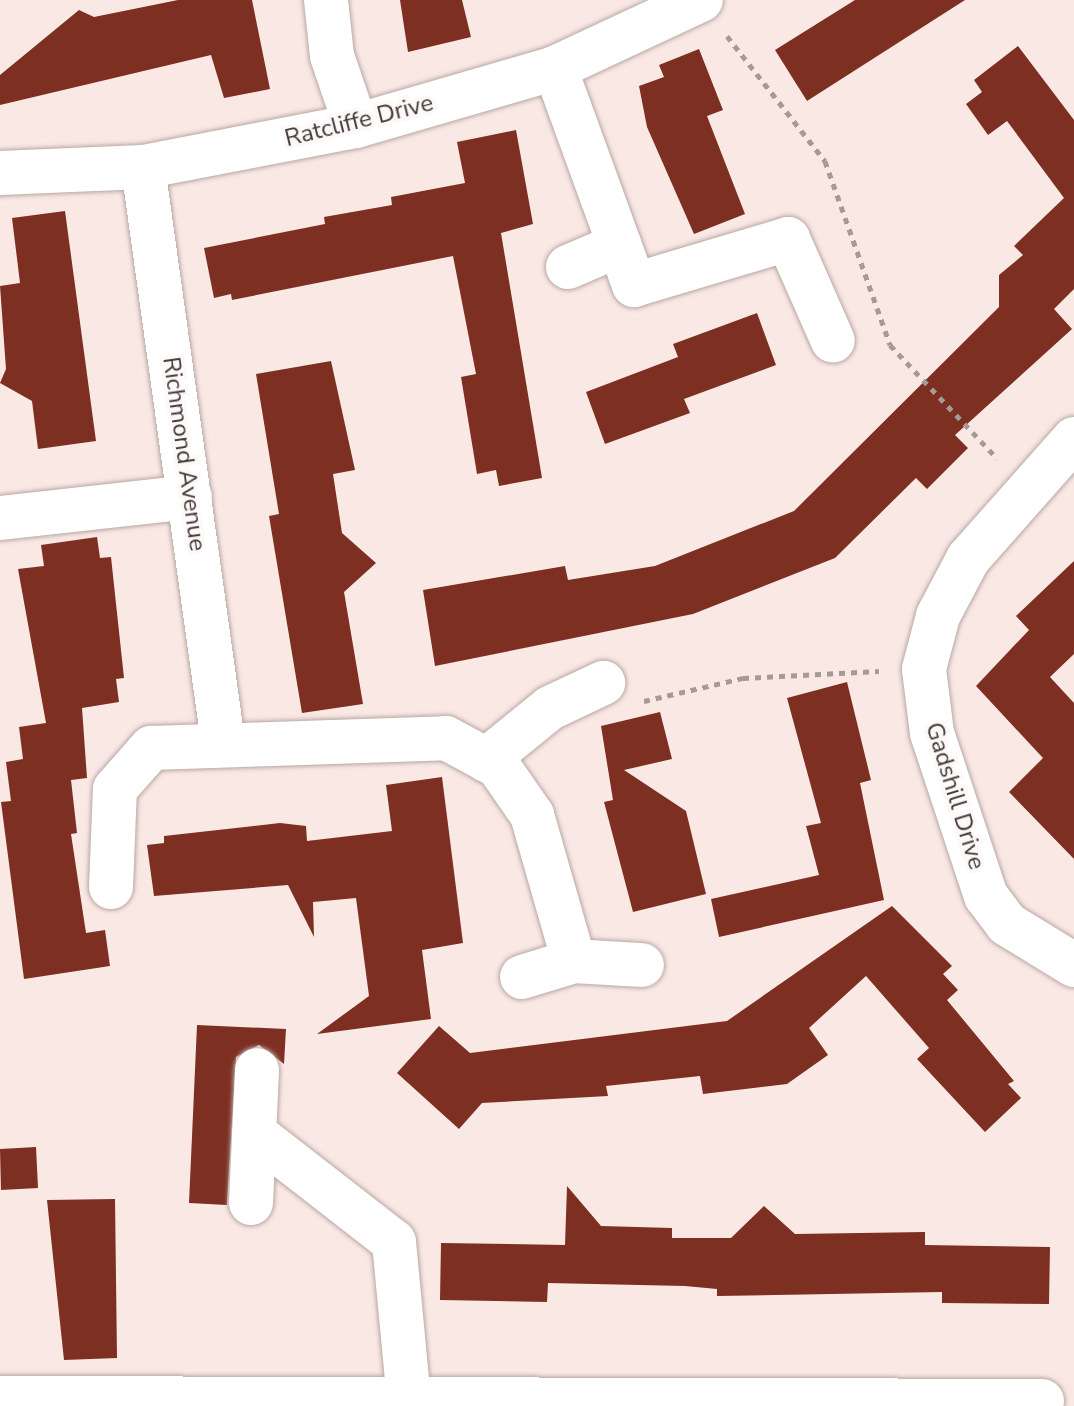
<!DOCTYPE html>
<html>
<head>
<meta charset="utf-8">
<style>
  body { margin:0 }
  #map { position:relative; width:1074px; height:1406px; overflow:hidden; background:#fae8e4; font-family:"Nunito Sans",sans-serif }
  div>[style] { position:absolute }
  .building>* { inset:0; background:#7d2f22 }
  .path>* { height:5px; margin-top:-2.5px; transform-origin:0; background:repeating-linear-gradient(90deg,#a69996 0 6px,transparent 0 12px) }
  .roads { filter:drop-shadow(0 0 2px #b8a7a3) drop-shadow(0 0 2px #b8a7a3) }
  .minor>* { height:44px; margin:-22px; padding:0 22px; transform-origin:22px; border-radius:22px; background:#fff }
  span { translate:-50% -50%; white-space:nowrap; text-align:center; line-height:1.15; -webkit-text-stroke:8px #fcf9f8; paint-order:stroke }
  .street-label { font-size:24px; color:#403937 }
</style>
</head>
<body>
<div id="map">
  <div class="building">
    <div style="clip-path:polygon(178px 0,252px 0,270px 89px,224px 98px,211px 55px,0 105px,0 75px,79px 10px,94px 17px)"></div>
    <div style="clip-path:polygon(400px 0,462px 0,471px 37px,408px 52px)"></div>
    <div style="clip-path:polygon(855px 0,965px 0,807px 101px,775px 50px)"></div>
    <div style="clip-path:polygon(1018px 46px,1074px 120px,1074px 289px,1054px 309px,1072px 329px,955px 435px,968px 448px,927px 489px,916px 478px,835px 558px,693px 614px,435px 666px,423px 590px,565px 566px,568px 580px,655px 566px,794px 511px,999px 307px,999px 275px,1023px 255px,1014px 246px,1064px 198px,1007px 121px,988px 135px,966px 104px,982px 92px,974px 80px)"></div>
    <div style="clip-path:polygon(699px 49px,723px 110px,707px 116px,745px 214px,694px 234px,647px 127px,639px 86px,664px 77px,659px 65px)"></div>
    <div style="clip-path:polygon(516px 130px,533px 224px,501px 233px,542px 478px,499px 486px,496px 470px,477px 474px,461px 377px,476px 374px,453px 256px,232px 300px,231px 294px,214px 298px,204px 248px,325px 224px,324px 217px,392px 205px,391px 197px,465px 183px,457px 142px)"></div>
    <div style="clip-path:polygon(65px 211px,96px 441px,38px 449px,32px 401px,0 383px,6px 369px,0 286px,20px 283px,12px 218px)"></div>
    <div style="clip-path:polygon(757px 313px,776px 365px,684px 399px,690px 413px,605px 444px,586px 392px,678px 357px,673px 344px)"></div>
    <div style="clip-path:polygon(331px 361px,355px 470px,333px 474px,342px 533px,376px 563px,344px 592px,363px 704px,302px 713px,269px 516px,279px 514px,256px 374px)"></div>
    <div style="clip-path:polygon(97px 537px,100px 558px,111px 557px,124px 678px,116px 679px,119px 702px,82px 708px,87px 778px,71px 780px,77px 833px,71px 834px,86px 933px,105px 930px,110px 966px,24px 979px,1px 802px,11px 801px,6px 762px,23px 759px,19px 727px,46px 723px,18px 569px,44px 566px,41px 545px)"></div>
    <div style="clip-path:polygon(1074px 561px,1074px 654px,1050px 677px,1074px 703px,1074px 859px,1009px 792px,1043px 758px,976px 686px,1029px 630px,1016px 616px)"></div>
    <div style="clip-path:polygon(847px 682px,871px 780px,860px 783px,884px 900px,719px 937px,711px 899px,819px 875px,806px 826px,821px 823px,787px 698px)"></div>
    <div style="clip-path:polygon(660px 712px,672px 759px,624px 770px,686px 811px,706px 894px,633px 912px,604px 802px,613px 800px,601px 726px)"></div>
    <div style="clip-path:polygon(442px 777px,463px 943px,422px 950px,431px 1019px,317px 1034px,369px 996px,356px 898px,313px 902px,314px 937px,288px 885px,154px 896px,147px 845px,164px 843px,164px 836px,280px 823px,306px 826px,307px 841px,392px 831px,386px 785px)"></div>
    <div style="clip-path:polygon(892px 906px,952px 966px,943px 974px,958px 990px,947px 1000px,1014px 1081px,1008px 1084px,1021px 1098px,985px 1132px,917px 1059px,929px 1048px,866px 976px,809px 1028px,828px 1055px,787px 1084px,703px 1094px,700px 1076px,606px 1086px,608px 1096px,482px 1103px,459px 1129px,397px 1073px,439px 1026px,470px 1053px,727px 1021px)"></div>
    <div style="clip-path:polygon(197px 1025px,286px 1029px,284px 1064px,259px 1045px,236px 1057px,227px 1205px,189px 1203px)"></div>
    <div style="clip-path:polygon(36px 1147px,38px 1188px,1px 1190px,0 1149px)"></div>
    <div style="clip-path:polygon(567px 1186px,601px 1226px,672px 1228px,672px 1238px,731px 1238px,764px 1206px,795px 1234px,925px 1232px,925px 1245px,1050px 1247px,1049px 1304px,942px 1303px,942px 1292px,717px 1296px,717px 1289px,685px 1286px,548px 1283px,547px 1302px,440px 1300px,441px 1243px,565px 1245px)"></div>
    <div style="clip-path:polygon(115px 1199px,117px 1358px,64px 1360px,47px 1200px)"></div>
  </div>
  <div class="path">
    <div style="left:727px;top:36px;width:159px;rotate:51.9deg"></div>
    <div style="left:825px;top:161px;width:195px;rotate:70.5deg"></div>
    <div style="left:890px;top:345px;width:156px;rotate:46.6deg"></div>
    <div style="left:644px;top:701px;width:102px;rotate:-13.1deg"></div>
    <div style="left:743px;top:678px;width:136px;rotate:-2.9deg"></div>
  </div>
  <div class="roads">
    <div class="minor">
      <div style="left:326px;top:0;width:56px;rotate:83.9deg"></div>
      <div style="left:332px;top:56px;width:74px;rotate:71.1deg"></div>
      <div style="left:555px;top:68px;width:231px;rotate:70deg"></div>
      <div style="left:634px;top:285px;width:161px;rotate:-16.6deg"></div>
      <div style="left:788px;top:239px;width:111px;rotate:66.2deg"></div>
      <div style="left:143px;top:167px;width:581px;rotate:82.08deg"></div>
      <div style="left:0;top:173px;width:143px;rotate:-2.4deg"></div>
      <div style="left:143px;top:167px;width:217px;rotate:-10.9deg"></div>
      <div style="left:356px;top:126px;width:207px;rotate:-16.2deg"></div>
      <div style="left:555px;top:68px;width:161px;rotate:-25deg"></div>
      <div style="left:568px;top:267px;width:56px;rotate:-23.3deg"></div>
      <div style="left:1074px;top:439px;width:160px;rotate:131.5deg"></div>
      <div style="left:968px;top:559px;width:64px;rotate:117.8deg"></div>
      <div style="left:938px;top:616px;width:55px;rotate:104.8deg"></div>
      <div style="left:924px;top:669px;width:64px;rotate:82.9deg"></div>
      <div style="left:932px;top:733px;width:172px;rotate:71.7deg"></div>
      <div style="left:986px;top:896px;width:35px;rotate:53deg"></div>
      <div style="left:1007px;top:924px;width:79px;rotate:31.5deg"></div>
      <div style="left:0;top:518px;width:191px;rotate:-6.3deg"></div>
      <div style="left:486px;top:760px;width:82px;rotate:-39.1deg"></div>
      <div style="left:550px;top:708px;width:59px;rotate:-25.3deg"></div>
      <div style="left:111px;top:887px;width:98px;rotate:-87.7deg"></div>
      <div style="left:115px;top:789px;width:55px;rotate:-48.7deg"></div>
      <div style="left:151px;top:748px;width:295px;rotate:-1.9deg"></div>
      <div style="left:446px;top:738px;width:59px;rotate:28.3deg"></div>
      <div style="left:498px;top:766px;width:60px;rotate:55.2deg"></div>
      <div style="left:532px;top:815px;width:152px;rotate:74deg"></div>
      <div style="left:522px;top:977px;width:54px;rotate:-17.1deg"></div>
      <div style="left:574px;top:961px;width:68px;rotate:3.4deg"></div>
      <div style="left:254px;top:1133px;width:177px;rotate:37.9deg"></div>
      <div style="left:394px;top:1242px;width:160px;rotate:84.6deg"></div>
      <div style="left:251px;top:1203px;width:133px;rotate:-87.4deg"></div>
      <div style="left:0;top:1398px;width:1042px;rotate:0.16deg"></div>
    </div>
  </div>
  <div class="street-label">
    <span style="left:359px;top:121px;rotate:-14deg">Ratcliffe Drive</span>
    <span style="left:184px;top:454px;rotate:82deg">Richmond Avenue</span>
    <span style="left:955px;top:796px;rotate:73deg">Gadshill Drive</span>
  </div>
</div>
</body>
</html>
